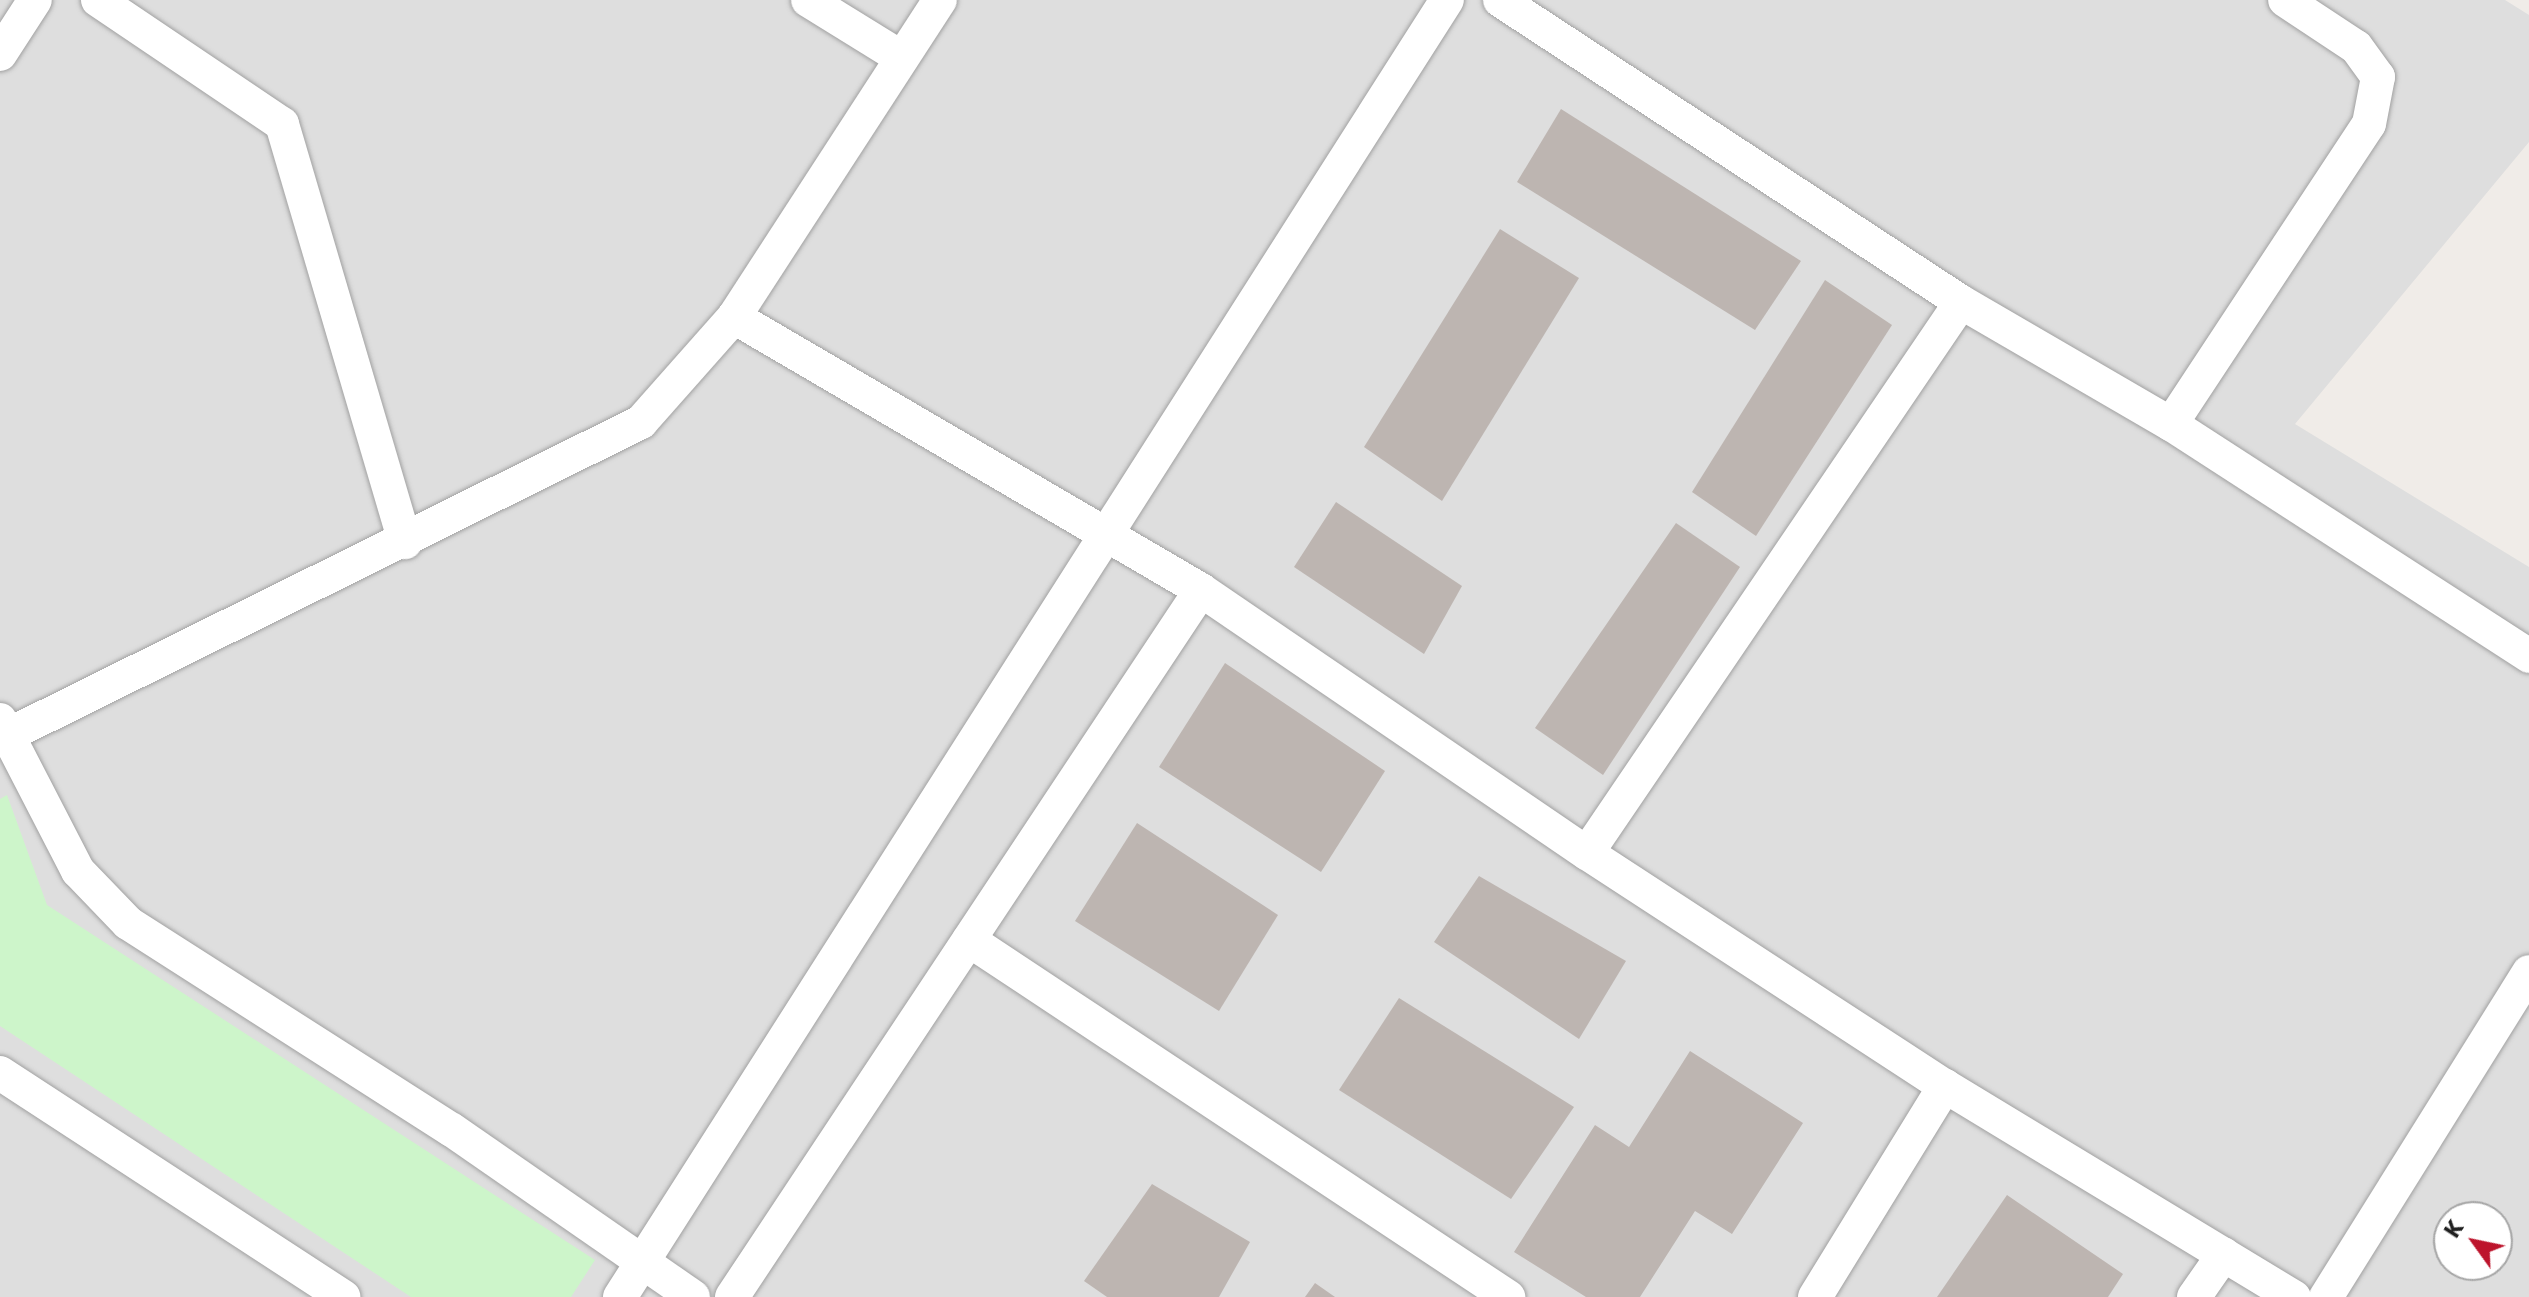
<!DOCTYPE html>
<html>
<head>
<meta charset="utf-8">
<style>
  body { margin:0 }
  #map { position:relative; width:2529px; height:1297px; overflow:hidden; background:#f0ece8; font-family:Poppins,sans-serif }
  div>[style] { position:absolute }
  .residential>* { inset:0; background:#dedede }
  .park>* { inset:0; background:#cdf5ca }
  .building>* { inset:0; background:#bdb5b1 }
  .roads { filter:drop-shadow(0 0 2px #a1a1a1) drop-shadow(0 0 2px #a1a1a1) }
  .minor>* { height:34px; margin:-17px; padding:0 17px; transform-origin:17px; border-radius:17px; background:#fff }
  span { translate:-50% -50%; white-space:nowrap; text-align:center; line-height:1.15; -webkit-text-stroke:7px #fff; paint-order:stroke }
  .north { position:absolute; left:2433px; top:1201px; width:80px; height:80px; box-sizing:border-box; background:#fff; border:2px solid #a6a6a6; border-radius:50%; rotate:303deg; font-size:22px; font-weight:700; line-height:32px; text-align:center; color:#202020 }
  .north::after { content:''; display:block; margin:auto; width:28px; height:36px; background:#bd142c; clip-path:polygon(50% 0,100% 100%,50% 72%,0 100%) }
</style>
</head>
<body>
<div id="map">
  <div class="residential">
    <div style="clip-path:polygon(evenodd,0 0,2505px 0,2529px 15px,2529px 142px,2295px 424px,2529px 567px,2529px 1297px,0 1297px,0 0,2449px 1217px,2497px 1217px,2497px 1265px,2449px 1265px,2449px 1217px)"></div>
  </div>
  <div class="park">
    <div style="clip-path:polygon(7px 795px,47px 905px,595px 1260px,571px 1297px,411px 1297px,0 1026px,0 799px)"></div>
  </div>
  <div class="building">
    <div style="clip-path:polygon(1561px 109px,1801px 261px,1755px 330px,1517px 182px)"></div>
    <div style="clip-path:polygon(1500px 229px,1579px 278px,1442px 501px,1364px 447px)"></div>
    <div style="clip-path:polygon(1825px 280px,1892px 325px,1756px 536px,1692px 492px)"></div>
    <div style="clip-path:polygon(1336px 502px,1462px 586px,1424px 654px,1294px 567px)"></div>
    <div style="clip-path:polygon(1676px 523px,1740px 567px,1603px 775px,1535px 728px)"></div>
    <div style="clip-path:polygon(1225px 663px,1385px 771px,1321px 872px,1159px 767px)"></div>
    <div style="clip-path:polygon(1137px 823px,1278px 915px,1219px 1011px,1075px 921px)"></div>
    <div style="clip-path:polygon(1479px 876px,1626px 961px,1579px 1039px,1434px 942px)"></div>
    <div style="clip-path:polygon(1399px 998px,1574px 1107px,1511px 1199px,1339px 1090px)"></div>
    <div style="clip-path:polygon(1690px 1051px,1803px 1123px,1732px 1234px,1695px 1211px,1640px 1297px,1586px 1297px,1514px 1252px,1595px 1125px,1629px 1147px)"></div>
    <div style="clip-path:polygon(1152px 1184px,1250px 1242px,1219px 1297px,1107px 1297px,1084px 1281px)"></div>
    <div style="clip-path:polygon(2007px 1195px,2123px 1274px,2108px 1297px,1937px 1297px)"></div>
    <div style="clip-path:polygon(1315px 1283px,1335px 1297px,1305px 1297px)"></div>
  </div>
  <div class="roads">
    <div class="minor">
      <div style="left:98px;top:0;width:222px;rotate:34deg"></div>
      <div style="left:282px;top:124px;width:436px;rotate:73.6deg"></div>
      <div style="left:808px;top:0;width:110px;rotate:31.7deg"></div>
      <div style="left:1500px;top:0;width:551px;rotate:33.23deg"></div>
      <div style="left:1961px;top:302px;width:243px;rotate:30.2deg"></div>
      <div style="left:2171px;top:424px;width:427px;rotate:32.9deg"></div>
      <div style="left:0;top:54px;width:64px;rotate:-57.1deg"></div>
      <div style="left:734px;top:317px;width:541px;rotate:30.31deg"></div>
      <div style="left:1201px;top:590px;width:467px;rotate:34.3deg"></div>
      <div style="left:1587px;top:853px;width:427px;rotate:33.1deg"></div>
      <div style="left:1945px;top:1086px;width:408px;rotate:31.2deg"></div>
      <div style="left:2171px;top:424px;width:359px;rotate:-56.6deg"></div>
      <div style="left:2369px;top:124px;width:48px;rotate:-79.2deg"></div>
      <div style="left:2378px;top:77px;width:37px;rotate:-126deg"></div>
      <div style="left:2356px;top:47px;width:85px;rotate:-146.5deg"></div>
      <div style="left:0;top:720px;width:170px;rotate:62.7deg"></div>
      <div style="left:78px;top:871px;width:72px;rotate:46.1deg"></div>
      <div style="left:128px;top:923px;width:384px;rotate:32.6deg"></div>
      <div style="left:452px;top:1130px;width:293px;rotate:34.7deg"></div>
      <div style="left:0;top:739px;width:715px;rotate:-26.31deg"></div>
      <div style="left:641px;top:422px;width:140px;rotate:-48.5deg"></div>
      <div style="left:734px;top:317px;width:378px;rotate:-57deg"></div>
      <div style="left:1587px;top:853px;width:666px;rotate:-55.83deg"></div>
      <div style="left:969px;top:940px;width:647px;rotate:33.52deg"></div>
      <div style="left:0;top:1073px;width:410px;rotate:33.1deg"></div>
      <div style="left:620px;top:1297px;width:1538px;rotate:-57.48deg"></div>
      <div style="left:732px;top:1297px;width:848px;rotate:-56.44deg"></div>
      <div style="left:1815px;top:1297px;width:248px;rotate:-58.4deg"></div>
      <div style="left:2194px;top:1297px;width:52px;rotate:-55.1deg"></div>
      <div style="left:2326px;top:1297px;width:383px;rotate:-58deg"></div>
    </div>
  </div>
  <div class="north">K</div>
</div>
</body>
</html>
